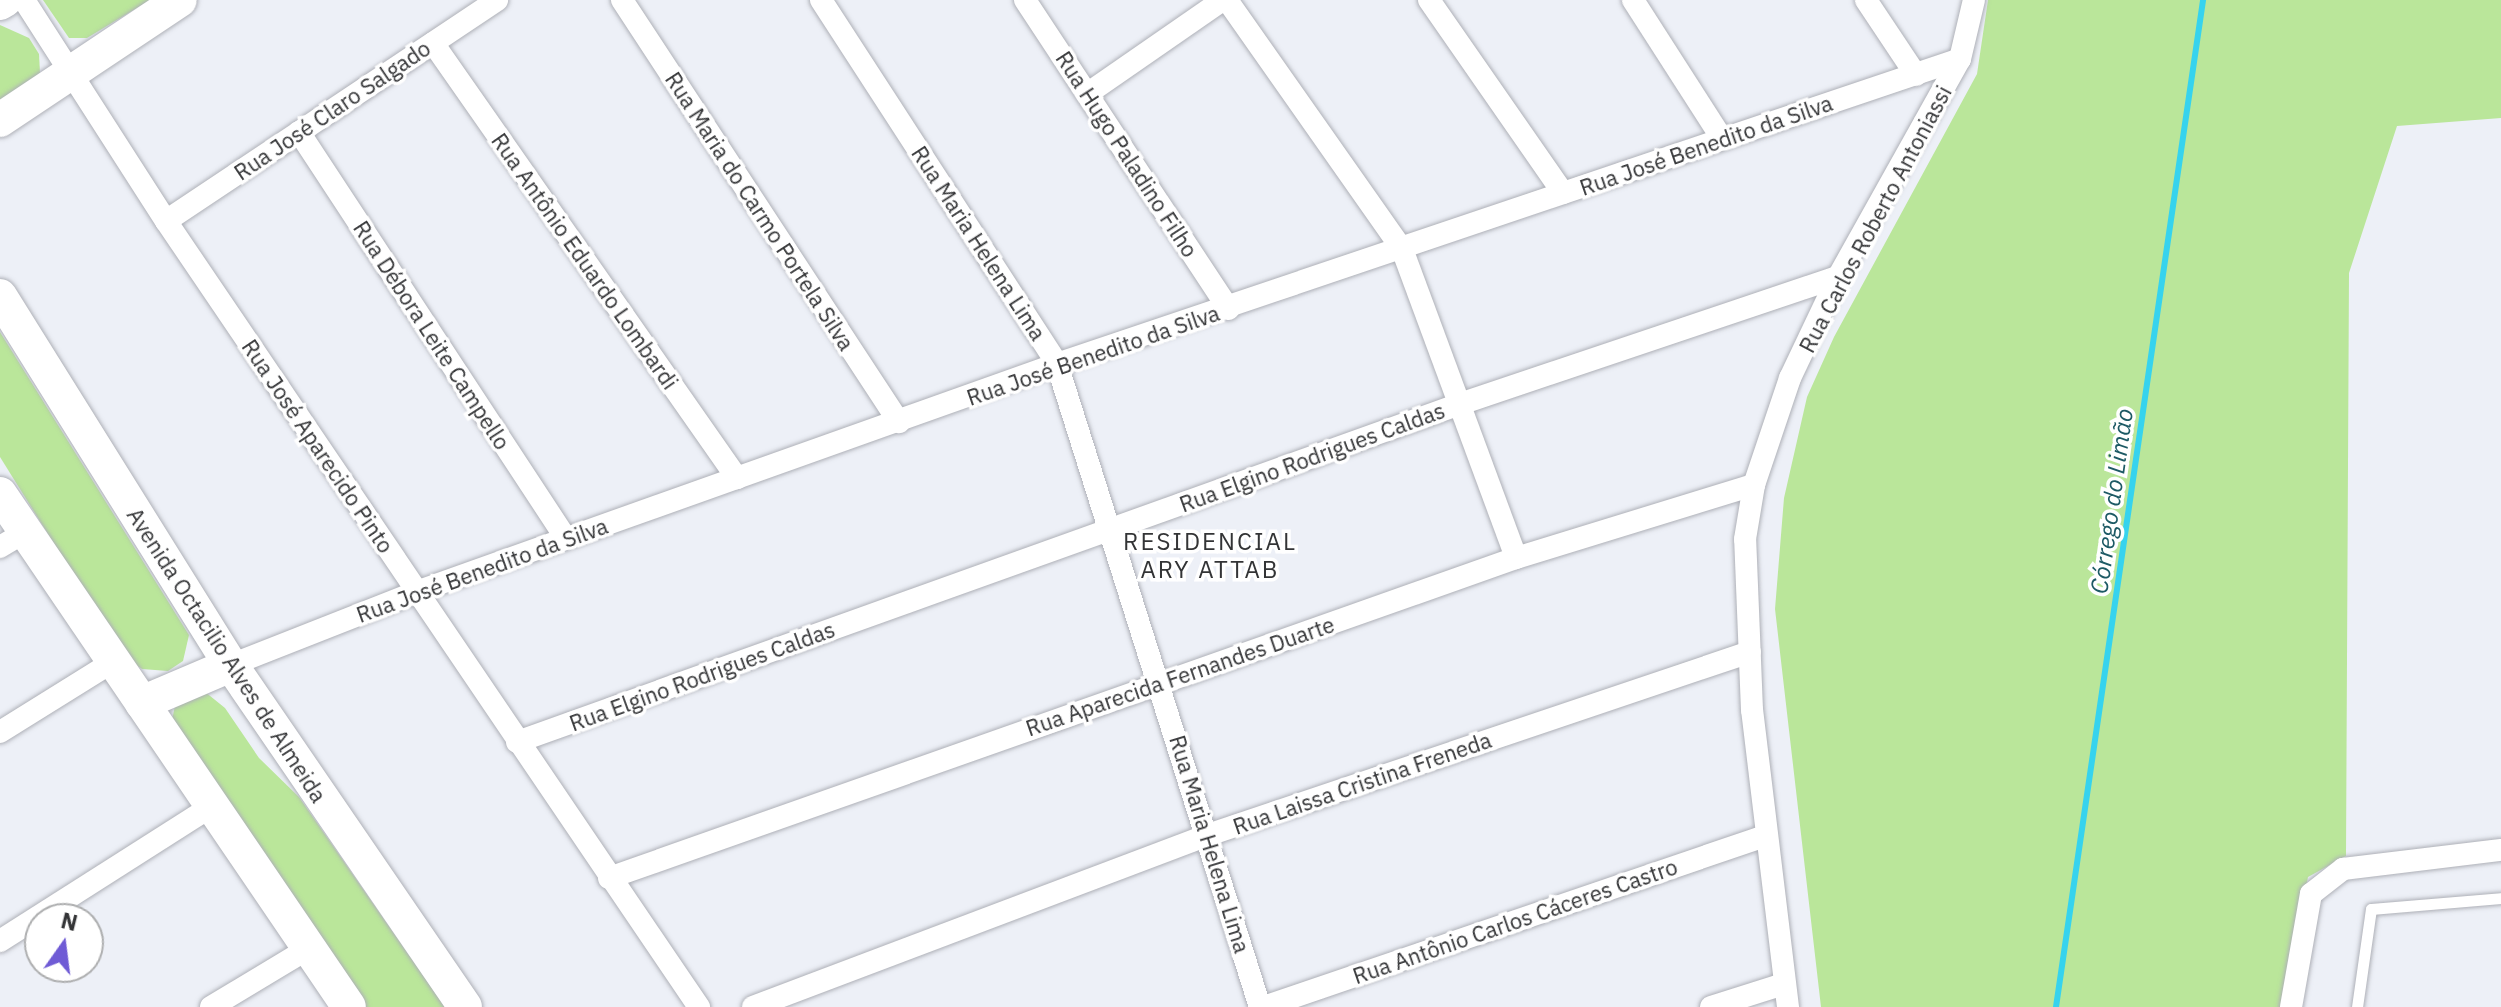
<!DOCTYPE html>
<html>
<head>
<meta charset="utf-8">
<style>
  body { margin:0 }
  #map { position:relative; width:2501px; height:1007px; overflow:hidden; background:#edf0f7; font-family:"IBM Plex Sans",sans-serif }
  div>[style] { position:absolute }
  .green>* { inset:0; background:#bae69a }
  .stream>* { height:6px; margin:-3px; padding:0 3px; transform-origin:3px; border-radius:3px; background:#36d3ee }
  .roads { filter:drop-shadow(0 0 2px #aeb0b7) drop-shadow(0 0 2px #aeb0b7) }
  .service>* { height:11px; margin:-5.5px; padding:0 5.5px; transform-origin:5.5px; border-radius:5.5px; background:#fff }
  .minor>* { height:22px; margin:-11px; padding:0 11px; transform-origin:11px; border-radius:11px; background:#fff }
  .primary>* { height:34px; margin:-17px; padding:0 17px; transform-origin:17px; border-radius:17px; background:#fff }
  span { translate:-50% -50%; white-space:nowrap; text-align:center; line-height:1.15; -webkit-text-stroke:7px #fff; paint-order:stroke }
  .street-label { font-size:22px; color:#333436 }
  .water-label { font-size:24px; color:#1d5a65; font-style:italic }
  .neighbourhood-label { font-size:24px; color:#333436; letter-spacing:2px }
  .north { position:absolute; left:24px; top:903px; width:80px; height:80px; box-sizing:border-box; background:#fff; border:2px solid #adaeaf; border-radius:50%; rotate:14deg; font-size:22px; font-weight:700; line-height:32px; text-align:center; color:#333436 }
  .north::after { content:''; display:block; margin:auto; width:28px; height:36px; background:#6f5bd5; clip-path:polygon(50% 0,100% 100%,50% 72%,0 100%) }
</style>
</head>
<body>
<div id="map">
  <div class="green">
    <div style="clip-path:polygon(43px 0,150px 0,87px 38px,69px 38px)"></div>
    <div style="clip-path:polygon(1988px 0,2501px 0,2501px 118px,2397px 126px,2349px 273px,2346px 856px,2308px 877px,2282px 1007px,1821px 1007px,1775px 609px,1784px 498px,1807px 397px,1834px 337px,1977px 74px)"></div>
    <div style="clip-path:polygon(0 25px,29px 38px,39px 54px,40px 73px,0 110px)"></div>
    <div style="clip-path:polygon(0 332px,189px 635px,183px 661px,168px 671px,142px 669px,124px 656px,0 457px)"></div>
    <div style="clip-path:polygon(199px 687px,225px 708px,259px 758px,299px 797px,445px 1007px,364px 1007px,172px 720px,177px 696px)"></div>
  </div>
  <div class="stream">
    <div style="left:2056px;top:1007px;width:1018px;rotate:-81.69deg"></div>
  </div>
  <div class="roads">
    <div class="service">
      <div style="left:2357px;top:1007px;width:99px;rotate:-81.9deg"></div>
      <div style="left:2371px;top:909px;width:130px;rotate:-4.8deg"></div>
    </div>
    <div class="minor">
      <div style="left:24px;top:0;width:263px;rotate:57.3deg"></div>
      <div style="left:166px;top:221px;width:950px;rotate:55.86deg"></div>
      <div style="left:622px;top:0;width:505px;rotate:56.72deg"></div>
      <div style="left:821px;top:0;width:434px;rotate:57deg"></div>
      <div style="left:1057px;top:364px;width:674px;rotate:72.48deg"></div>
      <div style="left:1025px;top:0;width:370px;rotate:56.6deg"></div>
      <div style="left:1227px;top:0;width:304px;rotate:54.9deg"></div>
      <div style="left:1402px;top:249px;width:329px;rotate:69.7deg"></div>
      <div style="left:1429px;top:0;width:235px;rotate:55.2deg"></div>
      <div style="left:1633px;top:0;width:163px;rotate:57.3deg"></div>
      <div style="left:1866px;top:0;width:90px;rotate:56.3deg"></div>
      <div style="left:433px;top:43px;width:531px;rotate:55.05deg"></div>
      <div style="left:1087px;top:94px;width:165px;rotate:-34.7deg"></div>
      <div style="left:299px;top:132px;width:486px;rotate:56.7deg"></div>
      <div style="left:166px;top:221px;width:398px;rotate:-33.7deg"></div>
      <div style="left:0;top:547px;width:27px;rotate:-31deg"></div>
      <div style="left:231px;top:665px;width:199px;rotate:-21.5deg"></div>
      <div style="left:416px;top:592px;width:680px;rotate:-19.58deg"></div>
      <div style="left:1057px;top:364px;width:953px;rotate:-18.66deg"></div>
      <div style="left:0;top:732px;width:131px;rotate:-31.9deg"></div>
      <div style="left:517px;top:742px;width:1002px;rotate:-19.72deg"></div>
      <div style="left:1460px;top:404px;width:399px;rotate:-18.6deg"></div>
      <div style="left:609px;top:878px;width:962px;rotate:-19.43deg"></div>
      <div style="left:1516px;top:558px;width:249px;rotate:-17.1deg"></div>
      <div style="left:0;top:941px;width:251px;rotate:-32.5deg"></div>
      <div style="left:211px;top:1007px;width:114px;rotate:-31deg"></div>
      <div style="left:753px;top:1007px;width:486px;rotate:-20.7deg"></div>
      <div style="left:1208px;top:835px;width:572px;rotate:-18.66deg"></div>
      <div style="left:1264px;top:1007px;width:529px;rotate:-18.85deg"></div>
      <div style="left:1711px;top:1007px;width:77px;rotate:-17.5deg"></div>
      <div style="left:1788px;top:1007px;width:299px;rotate:-96.9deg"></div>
      <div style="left:1752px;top:710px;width:171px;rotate:-92.3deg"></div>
      <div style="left:1745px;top:539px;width:55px;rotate:-80.5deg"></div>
      <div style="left:1754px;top:485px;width:113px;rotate:-71.4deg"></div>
      <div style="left:1790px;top:378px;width:112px;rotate:-64.6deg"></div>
      <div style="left:1838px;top:277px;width:250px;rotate:-60.8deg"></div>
      <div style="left:1960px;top:59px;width:61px;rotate:-76.7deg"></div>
      <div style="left:2291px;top:1007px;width:115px;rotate:-80deg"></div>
      <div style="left:2311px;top:894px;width:41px;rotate:-38deg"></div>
      <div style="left:2343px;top:869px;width:159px;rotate:-6.9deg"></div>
    </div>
    <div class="primary">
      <div style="left:0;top:3px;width:6px;rotate:-31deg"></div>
      <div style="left:0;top:120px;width:216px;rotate:-33.7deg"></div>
      <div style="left:0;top:296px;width:435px;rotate:58deg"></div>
      <div style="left:231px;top:665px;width:414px;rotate:55.6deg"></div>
      <div style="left:0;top:494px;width:620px;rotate:55.77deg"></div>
      <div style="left:142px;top:703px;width:97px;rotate:-23.1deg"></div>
    </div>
  </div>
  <div class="street-label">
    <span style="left:332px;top:110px;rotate:-34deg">Rua José Claro Salgado</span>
    <span style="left:1706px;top:145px;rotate:-19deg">Rua José Benedito da Silva</span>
    <span style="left:1127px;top:154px;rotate:57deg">Rua Hugo Paladino Filho</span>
    <span style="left:760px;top:211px;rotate:57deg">Rua Maria do Carmo Portela Silva</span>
    <span style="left:1875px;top:219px;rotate:-62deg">Rua Carlos Roberto Antoniassi</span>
    <span style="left:979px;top:243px;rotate:57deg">Rua Maria Helena Lima</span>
    <span style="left:585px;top:261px;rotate:55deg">Rua Antônio Eduardo Lombardi</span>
    <span style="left:432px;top:335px;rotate:57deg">Rua Débora Leite Campello</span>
    <span style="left:1093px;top:355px;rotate:-19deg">Rua José Benedito da Silva</span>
    <span style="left:318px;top:446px;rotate:56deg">Rua José Aparecido Pinto</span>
    <span style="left:1312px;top:457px;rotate:-20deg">Rua Elgino Rodrigues Caldas</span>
    <span style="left:482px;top:570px;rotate:-20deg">Rua José Benedito da Silva</span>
    <span style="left:227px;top:655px;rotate:57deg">Avenida Octacilio Alves de Almeida</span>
    <span style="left:702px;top:676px;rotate:-20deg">Rua Elgino Rodrigues Caldas</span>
    <span style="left:1180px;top:676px;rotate:-19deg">Rua Aparecida Fernandes Duarte</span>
    <span style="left:1362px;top:783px;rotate:-19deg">Rua Laissa Cristina Freneda</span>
    <span style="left:1210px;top:844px;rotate:73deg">Rua Maria Helena Lima</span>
    <span style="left:1515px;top:921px;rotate:-19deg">Rua Antônio Carlos Cáceres Castro</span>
  </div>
  <div class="water-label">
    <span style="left:2112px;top:501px;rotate:-82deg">Córrego do Limão</span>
  </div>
  <div class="neighbourhood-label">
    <span style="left:1210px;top:556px">RESIDENCIAL<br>ARY ATTAB</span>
  </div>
  <div class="north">N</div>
</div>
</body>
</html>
